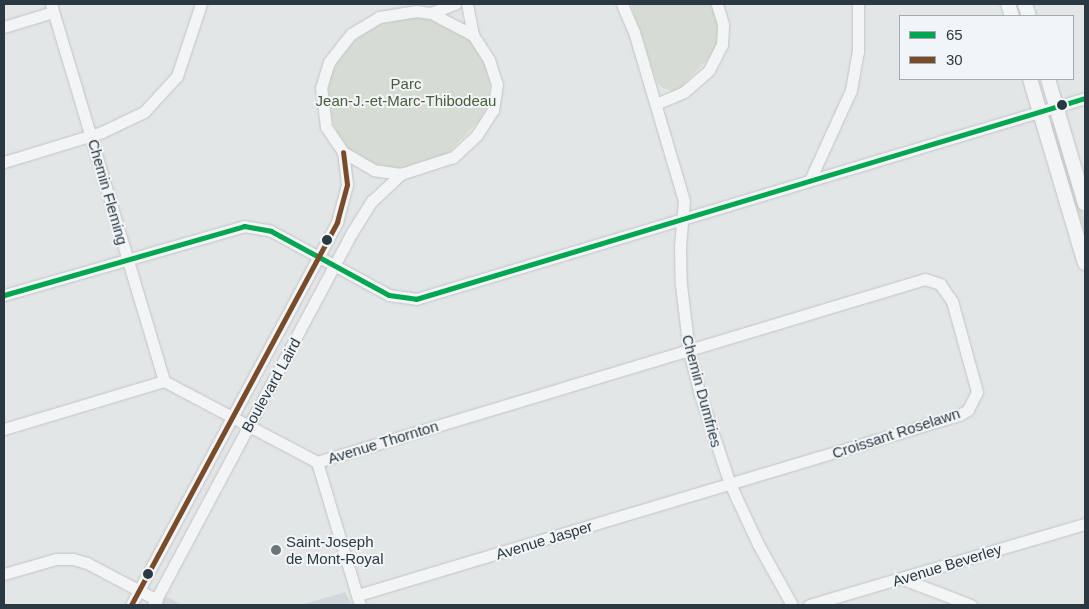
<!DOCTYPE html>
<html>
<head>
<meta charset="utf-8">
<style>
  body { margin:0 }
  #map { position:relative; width:1089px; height:609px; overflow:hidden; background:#e3e6e7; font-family:Helvetica,sans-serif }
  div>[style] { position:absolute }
  .built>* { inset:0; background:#d1d7da }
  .green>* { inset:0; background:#d6dcd3 }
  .roads { filter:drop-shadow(0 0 1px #c1c4c5) drop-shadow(0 0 1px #c1c4c5) }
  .minor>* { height:11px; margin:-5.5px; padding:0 5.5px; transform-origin:5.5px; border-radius:5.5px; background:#f2f4f5 }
  .tertiary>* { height:14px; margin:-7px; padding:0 7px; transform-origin:7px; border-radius:7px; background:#f2f4f5 }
  .bus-1>* { height:5px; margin:-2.5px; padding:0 2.5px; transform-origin:2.5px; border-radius:2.5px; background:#00a651 }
  .bus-2>* { height:5px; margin:-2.5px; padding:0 2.5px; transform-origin:2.5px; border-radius:2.5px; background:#7a4b2a }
  .dots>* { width:14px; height:14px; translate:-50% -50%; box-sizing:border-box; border:2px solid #f1f5f7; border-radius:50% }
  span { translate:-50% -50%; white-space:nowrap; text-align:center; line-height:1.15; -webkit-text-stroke:4px #f1f5f7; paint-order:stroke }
  .park-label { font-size:15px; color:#495c38 }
  .street-label { font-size:15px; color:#2a3941 }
  .poi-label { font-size:15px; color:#2a3941 }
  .left { translate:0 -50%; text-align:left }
  .frame { position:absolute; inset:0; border:5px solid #2a3941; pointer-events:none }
  .legend { position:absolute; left:899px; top:15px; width:175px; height:65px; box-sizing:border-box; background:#f1f5f7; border:1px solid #a1aaae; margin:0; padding:6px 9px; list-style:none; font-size:15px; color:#2a3941 }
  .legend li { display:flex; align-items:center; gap:10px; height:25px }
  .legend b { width:25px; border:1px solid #a1aaae }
</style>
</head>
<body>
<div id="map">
  <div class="built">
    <div style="clip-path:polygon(345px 592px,352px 605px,301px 605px)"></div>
    <div style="clip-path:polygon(167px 597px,182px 605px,153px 605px,157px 600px)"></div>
  </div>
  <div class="green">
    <div style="clip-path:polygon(631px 4px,717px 4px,722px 45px,681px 87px,674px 91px,663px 88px,657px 83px)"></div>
    <div style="clip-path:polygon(431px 13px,473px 35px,490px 75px,489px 101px,481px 119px,449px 152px,401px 174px,398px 168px,377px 165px,343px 152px,327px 102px,330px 77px,342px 52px,373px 26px)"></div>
    <div style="clip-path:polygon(1056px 122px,1085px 221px,1084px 230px,1049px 124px)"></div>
  </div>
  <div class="roads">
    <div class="minor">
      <div style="left:51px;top:4px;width:394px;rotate:73.3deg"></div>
      <div style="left:467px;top:4px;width:32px;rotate:79deg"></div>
      <div style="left:473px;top:35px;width:30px;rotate:57deg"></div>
      <div style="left:489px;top:60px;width:26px;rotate:72deg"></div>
      <div style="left:497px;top:85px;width:25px;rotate:99deg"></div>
      <div style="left:493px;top:110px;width:30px;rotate:123deg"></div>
      <div style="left:477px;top:135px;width:33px;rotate:137deg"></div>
      <div style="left:453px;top:157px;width:55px;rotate:161.9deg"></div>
      <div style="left:401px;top:174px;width:27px;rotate:-172deg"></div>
      <div style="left:374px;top:170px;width:36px;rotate:-150deg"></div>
      <div style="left:343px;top:152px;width:30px;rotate:-124deg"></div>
      <div style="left:326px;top:127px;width:39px;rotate:-97deg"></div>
      <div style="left:321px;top:88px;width:27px;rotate:-73deg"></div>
      <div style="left:329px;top:62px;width:36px;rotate:-52deg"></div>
      <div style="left:351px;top:34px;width:33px;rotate:-31deg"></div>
      <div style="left:379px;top:17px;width:37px;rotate:-9deg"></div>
      <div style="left:416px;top:11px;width:15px;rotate:8deg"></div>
      <div style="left:431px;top:13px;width:47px;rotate:27.6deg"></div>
      <div style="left:622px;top:4px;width:30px;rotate:67deg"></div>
      <div style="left:634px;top:32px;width:176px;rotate:73.5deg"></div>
      <div style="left:684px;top:201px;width:45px;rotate:95.1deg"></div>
      <div style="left:680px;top:246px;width:39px;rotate:89deg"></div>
      <div style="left:681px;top:285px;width:66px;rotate:83.1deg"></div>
      <div style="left:689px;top:351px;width:45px;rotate:76deg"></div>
      <div style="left:700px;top:395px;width:94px;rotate:71.4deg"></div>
      <div style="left:730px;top:484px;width:66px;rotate:65deg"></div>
      <div style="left:758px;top:544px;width:70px;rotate:60.9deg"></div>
      <div style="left:431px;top:13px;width:26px;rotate:-21deg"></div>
      <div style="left:4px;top:27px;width:51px;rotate:-17deg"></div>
      <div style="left:656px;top:104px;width:30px;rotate:-23deg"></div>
      <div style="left:684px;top:92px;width:33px;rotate:-41deg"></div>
      <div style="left:709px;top:70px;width:28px;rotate:-63deg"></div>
      <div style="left:722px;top:45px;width:21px;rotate:-87deg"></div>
      <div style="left:723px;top:24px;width:21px;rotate:-107deg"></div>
      <div style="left:4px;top:162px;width:102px;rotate:-17deg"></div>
      <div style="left:102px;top:132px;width:47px;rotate:-25.5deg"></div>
      <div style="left:144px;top:112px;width:49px;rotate:-47.5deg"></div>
      <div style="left:177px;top:76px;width:76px;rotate:-71.6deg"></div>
      <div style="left:810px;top:180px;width:99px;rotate:-65.5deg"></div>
      <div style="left:851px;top:90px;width:39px;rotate:-80deg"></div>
      <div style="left:858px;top:52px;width:48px;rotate:-90deg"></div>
      <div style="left:4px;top:295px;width:250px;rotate:-16deg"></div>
      <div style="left:244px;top:226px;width:27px;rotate:10deg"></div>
      <div style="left:271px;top:231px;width:134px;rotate:28.5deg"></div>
      <div style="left:389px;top:295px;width:27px;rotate:8deg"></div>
      <div style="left:416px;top:299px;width:699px;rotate:-16.72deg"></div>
      <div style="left:4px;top:429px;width:167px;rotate:-16.7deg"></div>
      <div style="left:164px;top:381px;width:173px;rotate:27.9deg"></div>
      <div style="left:317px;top:462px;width:635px;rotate:-16.75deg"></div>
      <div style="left:925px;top:279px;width:16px;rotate:18deg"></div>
      <div style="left:940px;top:284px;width:21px;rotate:55deg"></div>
      <div style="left:952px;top:301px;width:94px;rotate:74.6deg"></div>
      <div style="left:977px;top:392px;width:20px;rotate:117deg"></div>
      <div style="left:968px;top:410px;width:10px;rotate:151deg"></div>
      <div style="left:959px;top:415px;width:627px;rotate:163.33deg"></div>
      <div style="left:317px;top:462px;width:149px;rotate:73.3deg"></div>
      <div style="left:4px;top:574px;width:54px;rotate:-16.1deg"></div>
      <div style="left:56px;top:559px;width:17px"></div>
      <div style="left:73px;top:559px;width:15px;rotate:16deg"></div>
      <div style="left:87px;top:563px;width:79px;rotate:27.9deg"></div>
      <div style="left:903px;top:579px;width:73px;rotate:20.9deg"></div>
      <div style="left:131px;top:605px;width:435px;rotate:-61.7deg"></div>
      <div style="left:337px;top:222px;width:39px;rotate:-75deg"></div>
      <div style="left:347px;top:184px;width:32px;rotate:-97deg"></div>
      <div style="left:153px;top:605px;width:421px;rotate:-61.9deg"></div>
      <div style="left:351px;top:234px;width:39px;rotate:-58deg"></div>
      <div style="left:372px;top:201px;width:40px;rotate:-43deg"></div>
      <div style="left:809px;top:605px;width:288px;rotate:-16.4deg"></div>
    </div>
    <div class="tertiary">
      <div style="left:1008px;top:4px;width:13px;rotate:72deg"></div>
      <div style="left:1025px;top:4px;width:13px;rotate:72deg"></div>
      <div style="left:1030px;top:79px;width:192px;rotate:73.4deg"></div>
      <div style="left:1048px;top:79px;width:130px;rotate:73.5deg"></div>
    </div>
  </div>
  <div class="bus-1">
    <div style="left:4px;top:295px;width:250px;rotate:-16deg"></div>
    <div style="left:244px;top:226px;width:27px;rotate:10deg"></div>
    <div style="left:271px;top:231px;width:134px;rotate:28.5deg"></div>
    <div style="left:389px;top:295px;width:27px;rotate:8deg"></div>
    <div style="left:416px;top:299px;width:699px;rotate:-16.72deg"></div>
  </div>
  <div class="bus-2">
    <div style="left:131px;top:605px;width:435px;rotate:-61.7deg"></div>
    <div style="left:337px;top:222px;width:39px;rotate:-75deg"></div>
    <div style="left:347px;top:184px;width:32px;rotate:-97deg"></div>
  </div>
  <div class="dots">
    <div style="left:1062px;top:105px;background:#2a3941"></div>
    <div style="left:327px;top:240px;background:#2a3941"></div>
    <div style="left:276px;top:550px;background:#6b767b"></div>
    <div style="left:148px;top:574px;background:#2a3941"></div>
  </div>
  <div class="park-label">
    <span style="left:406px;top:92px">Parc<br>Jean-J.-et-Marc-Thibodeau</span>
  </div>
  <div class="street-label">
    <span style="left:108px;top:192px;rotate:74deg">Chemin Fleming</span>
    <span style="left:271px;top:385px;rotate:-61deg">Boulevard Laird</span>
    <span style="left:702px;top:391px;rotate:75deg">Chemin Dumfries</span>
    <span style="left:896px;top:433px;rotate:-18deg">Croissant Roselawn</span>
    <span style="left:383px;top:442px;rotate:-17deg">Avenue Thornton</span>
    <span style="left:544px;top:540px;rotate:-17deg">Avenue Jasper</span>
    <span style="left:947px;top:565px;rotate:-17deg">Avenue Beverley</span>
  </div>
  <div class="poi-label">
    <span class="left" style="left:286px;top:550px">Saint-Joseph<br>de Mont-Royal</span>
  </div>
  <div class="frame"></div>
  <ul class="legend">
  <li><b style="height:6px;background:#00a651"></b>65</li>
  <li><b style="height:6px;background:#7a4b2a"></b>30</li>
  </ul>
</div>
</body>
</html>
